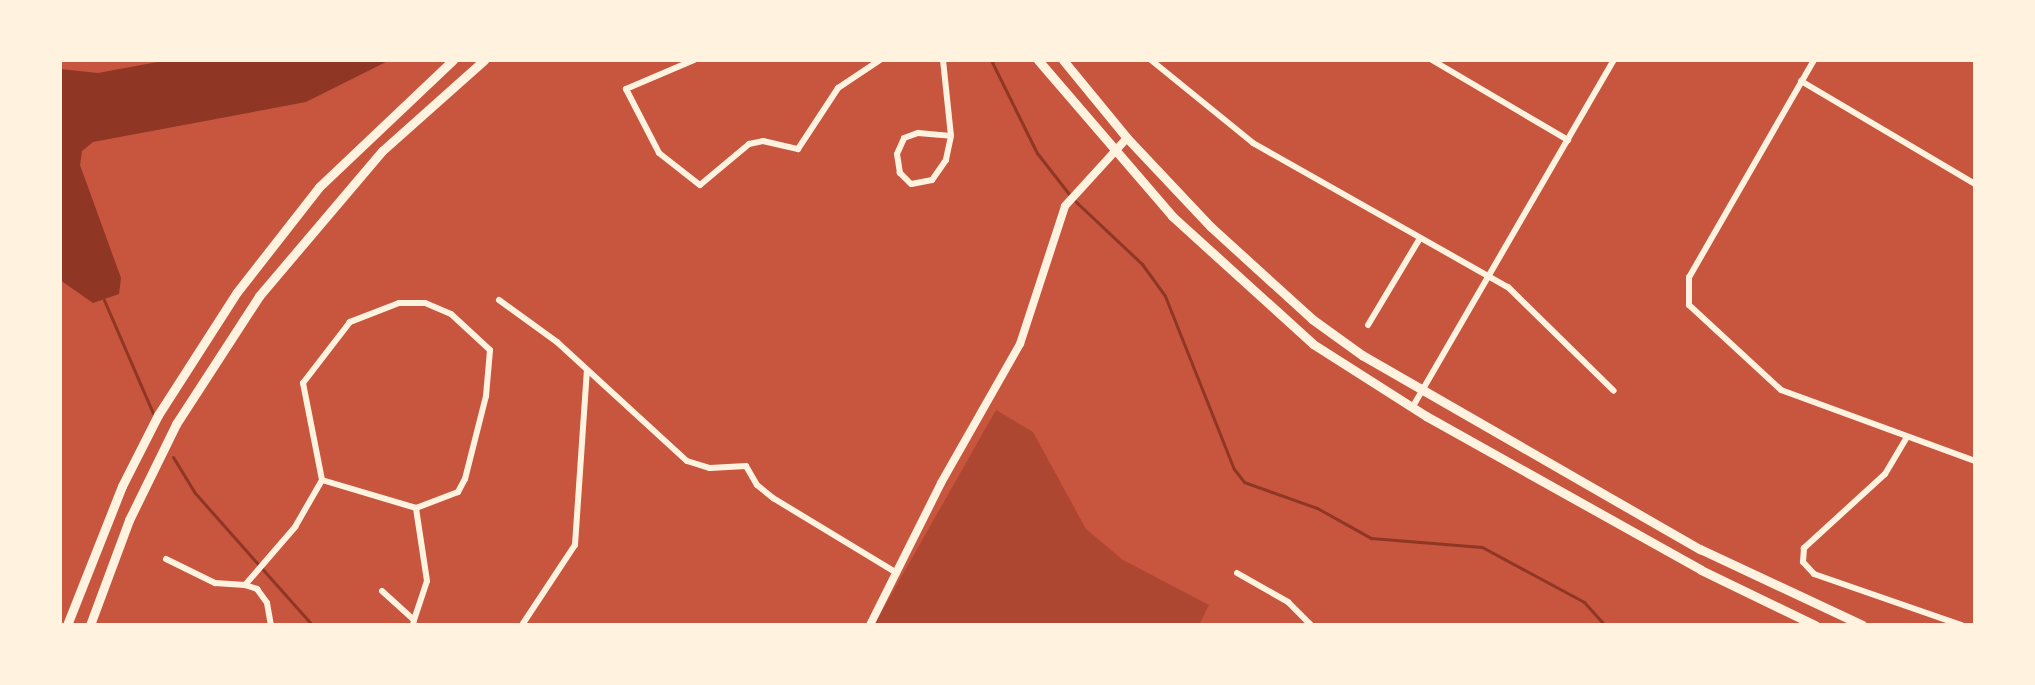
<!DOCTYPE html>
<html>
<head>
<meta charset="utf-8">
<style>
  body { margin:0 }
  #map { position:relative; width:2035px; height:685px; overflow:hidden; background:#c8553d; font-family:Poppins,sans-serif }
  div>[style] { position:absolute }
  .green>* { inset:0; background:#ae4732 }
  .water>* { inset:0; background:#8f3625 }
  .stream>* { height:3px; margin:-1.5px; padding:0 1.5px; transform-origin:1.5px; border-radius:1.5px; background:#8f3625 }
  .minor>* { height:6px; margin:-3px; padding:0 3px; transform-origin:3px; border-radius:3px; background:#fff3e0 }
  .tertiary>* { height:8px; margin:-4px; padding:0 4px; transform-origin:4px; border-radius:4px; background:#fff3e0 }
  .secondary>* { height:9px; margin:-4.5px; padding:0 4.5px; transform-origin:4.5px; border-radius:4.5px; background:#fff3e0 }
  span { translate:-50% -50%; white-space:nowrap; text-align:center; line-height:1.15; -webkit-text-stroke:8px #fff3e0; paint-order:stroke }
  .frame { position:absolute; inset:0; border:62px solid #fff3e0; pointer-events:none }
</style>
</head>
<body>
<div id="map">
  <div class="green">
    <div style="clip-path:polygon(996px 410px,1033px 432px,1086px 529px,1123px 560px,1209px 605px,1199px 625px,874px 625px)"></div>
  </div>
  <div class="water">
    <div style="clip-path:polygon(168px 60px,390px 60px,306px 102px,93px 142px,82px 151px,80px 165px,121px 278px,119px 294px,93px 303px,60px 280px,60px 69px,98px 73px)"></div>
  </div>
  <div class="stream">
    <div style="left:991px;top:60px;width:104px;rotate:63.7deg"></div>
    <div style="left:1037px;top:153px;width:58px;rotate:52deg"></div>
    <div style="left:1073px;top:199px;width:95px;rotate:43.3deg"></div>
    <div style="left:1142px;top:264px;width:39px;rotate:54deg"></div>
    <div style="left:1165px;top:296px;width:186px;rotate:68.3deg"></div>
    <div style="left:1234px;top:469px;width:16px;rotate:52deg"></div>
    <div style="left:1244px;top:482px;width:77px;rotate:19.6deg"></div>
    <div style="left:1317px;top:508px;width:62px;rotate:29.1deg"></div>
    <div style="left:1371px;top:538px;width:111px;rotate:4.6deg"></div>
    <div style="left:1482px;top:547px;width:116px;rotate:28.3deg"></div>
    <div style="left:1584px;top:602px;width:31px;rotate:48deg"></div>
    <div style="left:104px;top:300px;width:123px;rotate:66.6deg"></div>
    <div style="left:173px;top:457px;width:42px;rotate:58.6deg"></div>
    <div style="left:195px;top:493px;width:176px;rotate:48.4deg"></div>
  </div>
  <div class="minor">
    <div style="left:694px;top:60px;width:74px;rotate:156.9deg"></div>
    <div style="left:626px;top:89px;width:72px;rotate:62.7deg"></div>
    <div style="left:659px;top:153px;width:52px;rotate:38deg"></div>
    <div style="left:700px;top:185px;width:64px;rotate:-39.9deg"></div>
    <div style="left:749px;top:144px;width:14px;rotate:-12deg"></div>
    <div style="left:763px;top:141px;width:36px;rotate:13deg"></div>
    <div style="left:798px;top:149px;width:73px;rotate:-56.7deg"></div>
    <div style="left:838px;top:88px;width:50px;rotate:-33.7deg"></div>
    <div style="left:943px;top:60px;width:76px;rotate:84deg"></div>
    <div style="left:951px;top:136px;width:25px;rotate:102deg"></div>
    <div style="left:946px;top:160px;width:24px;rotate:125deg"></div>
    <div style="left:932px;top:180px;width:21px;rotate:169deg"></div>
    <div style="left:911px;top:184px;width:16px;rotate:-135deg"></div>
    <div style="left:900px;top:173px;width:19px;rotate:-99deg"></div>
    <div style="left:897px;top:154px;width:17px;rotate:-66deg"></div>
    <div style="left:904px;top:138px;width:15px;rotate:-20deg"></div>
    <div style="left:918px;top:133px;width:33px;rotate:5deg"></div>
    <div style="left:1151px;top:60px;width:132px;rotate:39.1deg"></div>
    <div style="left:1253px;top:143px;width:293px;rotate:29.5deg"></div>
    <div style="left:1508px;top:287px;width:148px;rotate:44.5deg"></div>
    <div style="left:1432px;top:60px;width:158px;rotate:30.5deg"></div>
    <div style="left:1814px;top:60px;width:250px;rotate:119.9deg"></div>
    <div style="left:1689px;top:277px;width:28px;rotate:90deg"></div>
    <div style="left:1689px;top:305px;width:125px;rotate:42.7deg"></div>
    <div style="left:1781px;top:390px;width:207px;rotate:20.1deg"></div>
    <div style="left:1801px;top:81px;width:202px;rotate:30.6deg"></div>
    <div style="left:499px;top:300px;width:72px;rotate:35.9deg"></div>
    <div style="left:557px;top:342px;width:176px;rotate:42.5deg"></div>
    <div style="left:687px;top:461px;width:24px;rotate:17deg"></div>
    <div style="left:710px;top:468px;width:36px;rotate:-3deg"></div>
    <div style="left:746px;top:466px;width:22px;rotate:60deg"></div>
    <div style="left:757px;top:485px;width:21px;rotate:39deg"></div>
    <div style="left:773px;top:498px;width:145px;rotate:31.2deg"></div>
    <div style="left:1368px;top:325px;width:101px;rotate:-59.1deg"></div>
    <div style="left:1412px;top:408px;width:402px;rotate:-59.9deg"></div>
    <div style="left:1907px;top:437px;width:43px;rotate:120.7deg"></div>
    <div style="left:1885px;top:474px;width:110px;rotate:137.6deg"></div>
    <div style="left:1804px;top:548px;width:14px;rotate:94deg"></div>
    <div style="left:1803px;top:562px;width:16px;rotate:47deg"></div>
    <div style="left:1814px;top:574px;width:156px;rotate:19.1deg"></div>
    <div style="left:166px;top:559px;width:55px;rotate:26.1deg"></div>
    <div style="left:215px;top:583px;width:30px;rotate:4deg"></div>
    <div style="left:245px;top:585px;width:77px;rotate:-49.2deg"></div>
    <div style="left:295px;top:527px;width:54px;rotate:-60.1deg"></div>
    <div style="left:1237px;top:573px;width:59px;rotate:29.6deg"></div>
    <div style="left:1288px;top:602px;width:33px;rotate:45deg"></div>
    <div style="left:245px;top:585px;width:13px;rotate:18deg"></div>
    <div style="left:257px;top:589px;width:17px;rotate:54deg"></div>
    <div style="left:267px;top:603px;width:22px;rotate:80deg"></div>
    <div style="left:382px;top:591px;width:43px;rotate:42.2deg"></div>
    <div style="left:414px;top:620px;width:5px;rotate:101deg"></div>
    <div style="left:414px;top:620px;width:41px;rotate:-71.6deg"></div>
    <div style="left:427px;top:581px;width:74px;rotate:-98.6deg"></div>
    <div style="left:416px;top:508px;width:45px;rotate:-20.9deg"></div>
    <div style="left:458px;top:492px;width:15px;rotate:-62deg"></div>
    <div style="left:465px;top:479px;width:86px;rotate:-75.8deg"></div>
    <div style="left:486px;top:396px;width:46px;rotate:-85deg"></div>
    <div style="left:490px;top:350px;width:53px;rotate:-137.3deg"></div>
    <div style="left:451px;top:314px;width:28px;rotate:-157deg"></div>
    <div style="left:425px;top:303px;width:26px;rotate:180deg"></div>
    <div style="left:399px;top:303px;width:53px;rotate:158.8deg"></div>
    <div style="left:350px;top:322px;width:77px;rotate:127.6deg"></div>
    <div style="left:303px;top:383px;width:99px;rotate:78.9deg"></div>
    <div style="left:322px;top:480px;width:98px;rotate:16.6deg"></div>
    <div style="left:522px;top:625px;width:96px;rotate:-56.5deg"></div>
    <div style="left:575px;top:545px;width:174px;rotate:-86.1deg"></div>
  </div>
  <div class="tertiary">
    <div style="left:870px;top:625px;width:159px;rotate:-63.4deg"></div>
    <div style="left:941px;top:483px;width:160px;rotate:-60.4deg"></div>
    <div style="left:1020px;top:344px;width:145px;rotate:-71.9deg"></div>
    <div style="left:1065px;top:206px;width:92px;rotate:-47.6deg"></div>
  </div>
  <div class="secondary">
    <div style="left:1038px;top:60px;width:206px;rotate:49.3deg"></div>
    <div style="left:1172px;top:216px;width:190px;rotate:42.2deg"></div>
    <div style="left:1313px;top:344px;width:134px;rotate:32.5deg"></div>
    <div style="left:1426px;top:416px;width:315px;rotate:29.2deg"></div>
    <div style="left:1701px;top:570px;width:127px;rotate:25.8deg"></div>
    <div style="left:1063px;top:60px;width:101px;rotate:50.6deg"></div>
    <div style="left:1127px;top:138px;width:122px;rotate:46.7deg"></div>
    <div style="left:1211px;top:227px;width:137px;rotate:42.3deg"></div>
    <div style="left:1312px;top:319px;width:62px;rotate:35.8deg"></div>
    <div style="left:1362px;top:355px;width:390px;rotate:29.9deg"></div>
    <div style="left:1700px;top:549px;width:179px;rotate:25.1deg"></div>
    <div style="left:67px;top:625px;width:149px;rotate:-68.4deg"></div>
    <div style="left:122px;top:486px;width:80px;rotate:-63.1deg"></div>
    <div style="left:158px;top:415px;width:146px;rotate:-57.3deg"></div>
    <div style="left:237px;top:292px;width:133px;rotate:-52deg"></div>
    <div style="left:319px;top:187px;width:185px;rotate:-43.5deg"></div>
    <div style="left:90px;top:625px;width:112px;rotate:-69.6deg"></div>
    <div style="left:129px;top:520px;width:107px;rotate:-63.9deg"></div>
    <div style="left:176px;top:424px;width:153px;rotate:-57deg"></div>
    <div style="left:259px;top:296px;width:190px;rotate:-49.7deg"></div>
    <div style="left:382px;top:151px;width:137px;rotate:-41.7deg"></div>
  </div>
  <div class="frame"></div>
</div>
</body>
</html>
